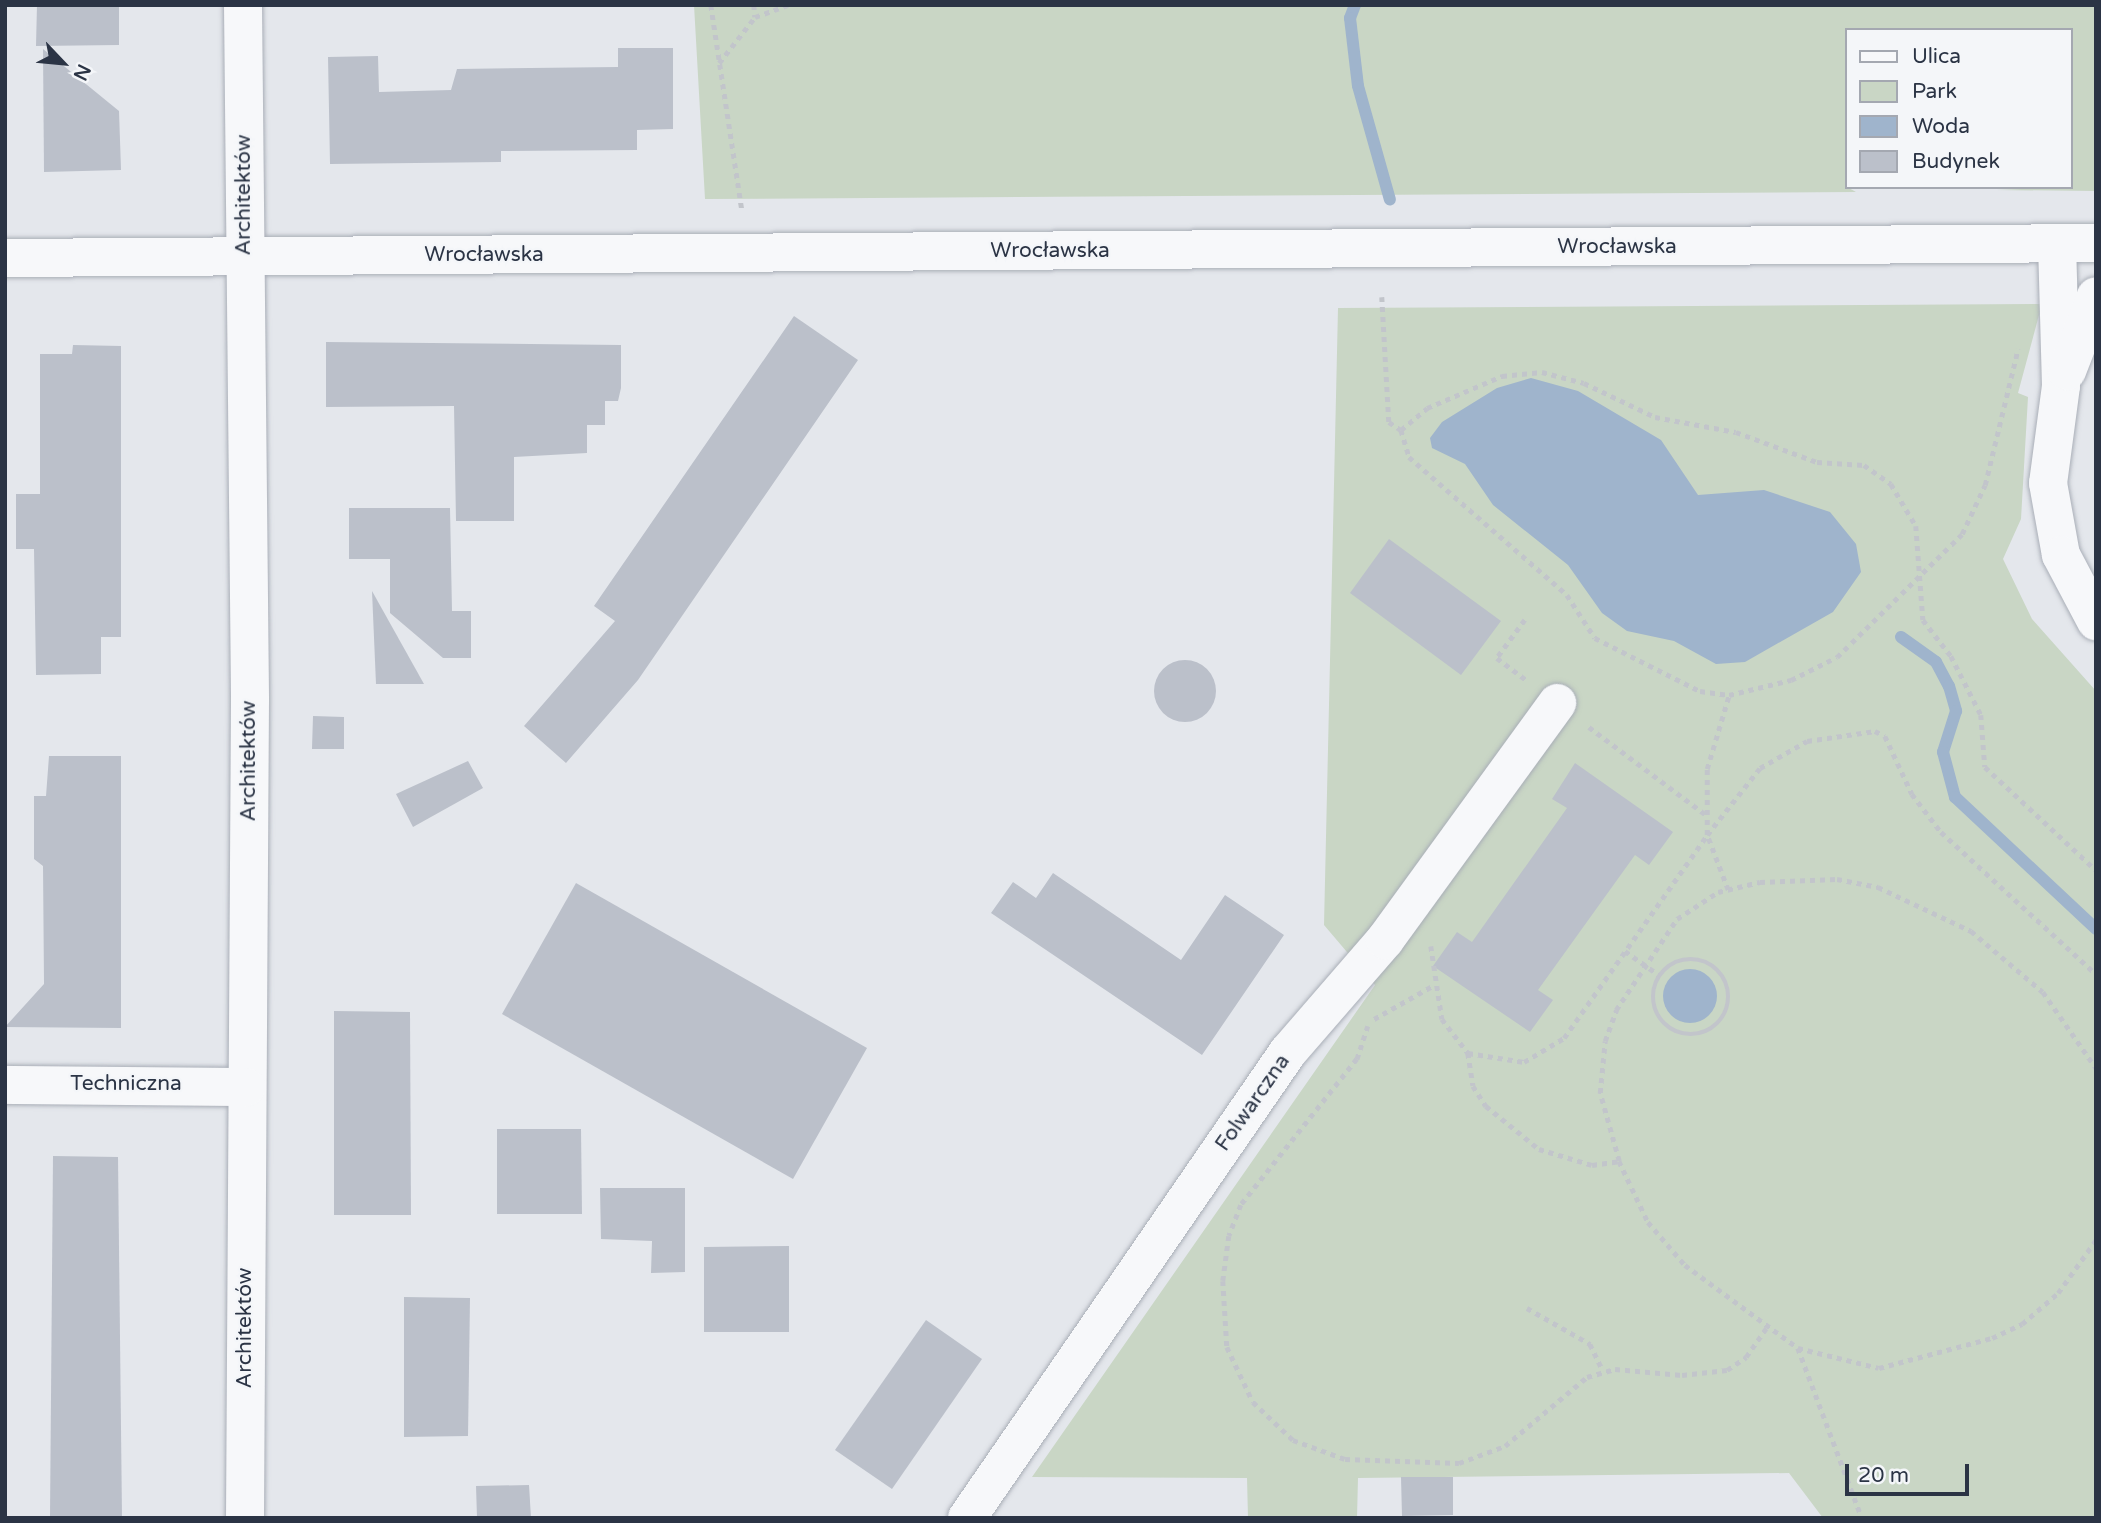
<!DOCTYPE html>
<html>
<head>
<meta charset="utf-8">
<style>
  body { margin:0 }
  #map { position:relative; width:2101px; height:1523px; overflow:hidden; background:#e4e7ec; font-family:"Varela Round",sans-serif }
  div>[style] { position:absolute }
  .green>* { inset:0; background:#c9d6c5 }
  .water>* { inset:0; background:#9fb4cc }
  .round { border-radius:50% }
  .stream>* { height:12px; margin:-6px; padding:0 6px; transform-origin:6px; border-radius:6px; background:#9fb4cc }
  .building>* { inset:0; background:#bbc0ca }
  .path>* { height:4.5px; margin-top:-2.25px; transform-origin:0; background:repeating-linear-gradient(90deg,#c2c5cb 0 5px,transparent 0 10px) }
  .path>.ring { margin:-2.25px; padding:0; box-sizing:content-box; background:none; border:4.5px solid #c2c5cb; border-radius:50% }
  .roads { filter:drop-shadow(0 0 2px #a9aeb7) drop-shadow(0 0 2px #a9aeb7) }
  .minor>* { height:38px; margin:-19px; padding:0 19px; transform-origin:19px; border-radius:19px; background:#f7f8fa }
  span { translate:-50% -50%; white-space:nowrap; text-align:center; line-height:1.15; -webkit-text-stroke:5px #f4f6f9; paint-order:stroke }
  .street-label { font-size:21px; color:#2b3445 }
  .frame { position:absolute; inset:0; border:7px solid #2b3445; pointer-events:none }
  .legend { position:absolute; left:1845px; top:28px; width:228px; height:161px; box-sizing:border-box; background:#f4f6f9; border:2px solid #a4a8b1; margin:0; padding:9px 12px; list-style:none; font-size:21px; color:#2b3445 }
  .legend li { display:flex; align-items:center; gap:14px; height:35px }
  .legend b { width:35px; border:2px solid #a4a8b1 }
  .north { position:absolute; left:28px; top:28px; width:70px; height:70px; -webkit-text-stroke:5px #f4f6f9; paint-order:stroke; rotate:116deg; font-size:19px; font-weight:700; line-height:28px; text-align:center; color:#2b3445 }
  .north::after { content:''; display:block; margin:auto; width:24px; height:32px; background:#2b3445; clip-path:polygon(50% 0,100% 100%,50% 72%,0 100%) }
  .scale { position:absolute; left:1845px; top:1464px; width:124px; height:32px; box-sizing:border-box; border:4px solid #2b3445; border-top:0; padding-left:9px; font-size:21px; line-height:24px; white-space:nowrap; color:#2b3445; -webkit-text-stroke:5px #f4f6f9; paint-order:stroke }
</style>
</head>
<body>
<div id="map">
  <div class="green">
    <div style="clip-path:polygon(694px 5px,2096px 5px,2096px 191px,1996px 190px,2071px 187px,2071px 30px,1847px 30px,1847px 187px,1856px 192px,705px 199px)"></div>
    <div style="clip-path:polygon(2042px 304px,2018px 393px,2028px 397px,2021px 519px,2003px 559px,2032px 619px,2096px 691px,2096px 1518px,1823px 1518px,1789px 1473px,1358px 1478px,1357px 1518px,1248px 1518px,1247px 1478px,1032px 1477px,1375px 985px,1324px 925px,1338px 308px)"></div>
  </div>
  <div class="water">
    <div style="clip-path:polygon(1531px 378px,1578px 391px,1661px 440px,1698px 495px,1764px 490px,1830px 512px,1856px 544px,1861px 572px,1833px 612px,1745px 662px,1716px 664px,1674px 641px,1627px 631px,1602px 613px,1568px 565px,1493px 505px,1465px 464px,1432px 448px,1430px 438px,1442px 422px,1497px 388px)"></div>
    <div class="round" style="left:1663px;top:969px;width:54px;height:54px"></div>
  </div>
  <div class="stream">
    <div style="left:1355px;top:5px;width:14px;rotate:111deg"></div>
    <div style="left:1350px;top:18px;width:68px;rotate:83.3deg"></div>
    <div style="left:1358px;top:86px;width:118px;rotate:74.3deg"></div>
    <div style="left:1901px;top:637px;width:43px;rotate:35.5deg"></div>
    <div style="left:1936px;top:662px;width:27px;rotate:62deg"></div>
    <div style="left:1949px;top:686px;width:26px;rotate:74deg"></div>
    <div style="left:1956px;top:711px;width:43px;rotate:107.6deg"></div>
    <div style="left:1943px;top:752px;width:47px;rotate:75.1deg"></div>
    <div style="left:1955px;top:797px;width:193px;rotate:43.1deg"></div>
  </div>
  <div class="building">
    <div style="clip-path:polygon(37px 5px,119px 5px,119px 45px,36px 46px)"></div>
    <div style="clip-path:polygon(618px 48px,673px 48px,673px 129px,637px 130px,637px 150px,501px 151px,501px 162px,330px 164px,328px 57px,378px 56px,379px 92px,451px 90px,457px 69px,618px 67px)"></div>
    <div style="clip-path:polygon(43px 49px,119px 111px,121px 170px,44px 172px)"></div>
    <div style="clip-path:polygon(794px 316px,858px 360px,638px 680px,566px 763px,524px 726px,615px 621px,594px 606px)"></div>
    <div style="clip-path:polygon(326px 342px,621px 345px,621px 388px,618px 401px,605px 401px,605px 425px,587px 425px,587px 453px,514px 457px,514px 521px,456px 521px,454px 406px,326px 407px)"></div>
    <div style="clip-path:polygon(73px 345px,121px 346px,121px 637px,101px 637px,101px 674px,36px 675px,34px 549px,16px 549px,16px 494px,40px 494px,40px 354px,72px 354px)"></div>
    <div style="clip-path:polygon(349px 508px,450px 508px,452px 611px,471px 611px,471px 658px,443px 658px,390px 613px,390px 559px,349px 559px)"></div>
    <div style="clip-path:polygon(1389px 539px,1501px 621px,1461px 675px,1350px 593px)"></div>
    <div style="clip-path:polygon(372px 591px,424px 684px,376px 684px)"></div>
    <div class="round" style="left:1154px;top:660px;width:62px;height:62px"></div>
    <div style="clip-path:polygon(313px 716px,344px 717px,344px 749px,312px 749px)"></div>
    <div style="clip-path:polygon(49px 756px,121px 756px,121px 1028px,5px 1027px,44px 984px,43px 866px,34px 859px,34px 796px,46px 796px)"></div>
    <div style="clip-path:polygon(468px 761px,483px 788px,413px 827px,396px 794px)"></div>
    <div style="clip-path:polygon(1575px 763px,1673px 832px,1649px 865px,1635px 855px,1538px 990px,1553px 1000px,1530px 1032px,1433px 966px,1457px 932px,1472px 942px,1567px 808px,1552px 799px)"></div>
    <div style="clip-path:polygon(1053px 873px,1181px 960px,1225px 895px,1284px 935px,1202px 1055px,991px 913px,1013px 882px,1036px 898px)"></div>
    <div style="clip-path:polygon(576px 883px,867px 1048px,793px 1179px,502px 1014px)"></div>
    <div style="clip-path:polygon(334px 1011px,410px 1012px,411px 1215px,334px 1215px)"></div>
    <div style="clip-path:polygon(497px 1129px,581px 1129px,582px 1214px,497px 1214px)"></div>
    <div style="clip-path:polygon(53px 1156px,118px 1157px,122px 1518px,50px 1518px)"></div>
    <div style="clip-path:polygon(600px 1188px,685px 1188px,685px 1272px,651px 1273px,652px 1241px,601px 1239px)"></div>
    <div style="clip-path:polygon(789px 1246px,789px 1332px,704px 1332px,704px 1247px)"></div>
    <div style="clip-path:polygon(404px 1297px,470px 1298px,468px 1436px,404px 1437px)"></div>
    <div style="clip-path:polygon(926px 1320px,982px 1359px,892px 1489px,835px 1450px)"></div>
    <div style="clip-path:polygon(1401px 1477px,1453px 1477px,1453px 1515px,1402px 1516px)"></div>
    <div style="clip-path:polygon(529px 1485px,531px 1518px,477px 1518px,476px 1486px)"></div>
  </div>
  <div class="path">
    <div style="left:711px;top:5px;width:208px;rotate:81.4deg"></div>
    <div style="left:754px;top:5px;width:12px;rotate:85deg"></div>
    <div style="left:719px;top:63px;width:58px;rotate:-52deg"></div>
    <div style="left:755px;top:17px;width:35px;rotate:-20deg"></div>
    <div style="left:1382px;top:297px;width:125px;rotate:86.8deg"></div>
    <div style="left:1389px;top:422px;width:14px;rotate:34deg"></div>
    <div style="left:1401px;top:430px;width:34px;rotate:-40deg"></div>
    <div style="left:1427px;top:408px;width:82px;rotate:-23.1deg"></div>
    <div style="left:1502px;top:376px;width:40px;rotate:-5.7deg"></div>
    <div style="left:1542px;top:372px;width:43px;rotate:14.7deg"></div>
    <div style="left:1584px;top:383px;width:79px;rotate:25.6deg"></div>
    <div style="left:1655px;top:417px;width:82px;rotate:10.5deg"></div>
    <div style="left:1736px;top:432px;width:86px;rotate:20.3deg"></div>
    <div style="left:1817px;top:462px;width:47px;rotate:3.7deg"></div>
    <div style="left:1864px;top:465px;width:33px;rotate:35deg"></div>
    <div style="left:1891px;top:484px;width:49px;rotate:59.2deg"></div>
    <div style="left:1916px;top:526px;width:94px;rotate:85.7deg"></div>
    <div style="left:1923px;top:620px;width:46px;rotate:52.1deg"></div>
    <div style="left:1951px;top:656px;width:66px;rotate:63deg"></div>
    <div style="left:1981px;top:715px;width:52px;rotate:85.6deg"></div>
    <div style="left:1985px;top:767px;width:151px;rotate:42.9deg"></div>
    <div style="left:1401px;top:430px;width:28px;rotate:73deg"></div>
    <div style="left:1409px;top:457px;width:210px;rotate:41.1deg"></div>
    <div style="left:1567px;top:595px;width:51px;rotate:56.9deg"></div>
    <div style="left:1595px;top:638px;width:118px;rotate:26.8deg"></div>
    <div style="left:1700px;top:691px;width:29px;rotate:8deg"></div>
    <div style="left:1729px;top:695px;width:64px;rotate:-13.6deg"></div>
    <div style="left:1791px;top:680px;width:51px;rotate:-26.6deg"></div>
    <div style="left:1837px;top:657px;width:175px;rotate:-44.5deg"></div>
    <div style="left:1962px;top:534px;width:54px;rotate:-64.9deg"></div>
    <div style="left:1985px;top:485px;width:140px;rotate:-76.4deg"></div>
    <div style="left:1525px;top:620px;width:47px;rotate:126.4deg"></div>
    <div style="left:1497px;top:658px;width:36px;rotate:37deg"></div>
    <div style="left:1589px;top:727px;width:145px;rotate:36.9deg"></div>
    <div style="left:1728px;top:890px;width:59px;rotate:-110.9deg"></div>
    <div style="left:1707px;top:835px;width:85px;rotate:-51.7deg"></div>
    <div style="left:1760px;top:768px;width:54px;rotate:-29.9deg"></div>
    <div style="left:1807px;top:741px;width:69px;rotate:-8.4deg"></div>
    <div style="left:1875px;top:731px;width:11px;rotate:27deg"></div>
    <div style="left:1885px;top:736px;width:64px;rotate:65deg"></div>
    <div style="left:1912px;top:794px;width:48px;rotate:52.7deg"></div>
    <div style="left:1941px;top:832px;width:210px;rotate:42.5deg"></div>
    <div style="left:1431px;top:946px;width:74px;rotate:81.4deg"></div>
    <div style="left:1442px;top:1019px;width:43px;rotate:52.6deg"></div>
    <div style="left:1468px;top:1053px;width:33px;rotate:81deg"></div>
    <div style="left:1473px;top:1086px;width:24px;rotate:57deg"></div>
    <div style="left:1486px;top:1106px;width:68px;rotate:39.1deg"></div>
    <div style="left:1539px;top:1149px;width:55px;rotate:16.8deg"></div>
    <div style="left:1592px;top:1165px;width:27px;rotate:-8deg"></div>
    <div style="left:1619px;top:1161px;width:68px;rotate:64.6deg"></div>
    <div style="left:1648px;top:1222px;width:57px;rotate:49.3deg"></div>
    <div style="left:1685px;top:1265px;width:140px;rotate:36.3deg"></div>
    <div style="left:1798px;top:1348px;width:182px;rotate:69.4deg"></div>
    <div style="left:1625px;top:951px;width:42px;rotate:35.2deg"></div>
    <div class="ring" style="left:1653px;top:959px;width:71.5px;height:71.5px"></div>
    <div style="left:1374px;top:1019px;width:69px;rotate:-29.5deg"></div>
    <div style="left:1368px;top:1026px;width:35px;rotate:108deg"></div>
    <div style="left:1357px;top:1059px;width:186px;rotate:128.5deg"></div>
    <div style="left:1241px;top:1205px;width:33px;rotate:111deg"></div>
    <div style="left:1229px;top:1236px;width:45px;rotate:97.6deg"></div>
    <div style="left:1223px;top:1281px;width:66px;rotate:86.5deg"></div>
    <div style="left:1227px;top:1347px;width:61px;rotate:64.7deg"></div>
    <div style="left:1253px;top:1402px;width:55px;rotate:43.5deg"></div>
    <div style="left:1293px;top:1440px;width:55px;rotate:20.1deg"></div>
    <div style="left:1345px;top:1459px;width:114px;rotate:2deg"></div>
    <div style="left:1459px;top:1463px;width:49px;rotate:-20.3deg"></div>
    <div style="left:1505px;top:1446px;width:107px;rotate:-40.1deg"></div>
    <div style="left:1587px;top:1377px;width:29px;rotate:-16deg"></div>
    <div style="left:1615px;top:1369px;width:67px;rotate:5.1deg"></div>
    <div style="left:1682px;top:1375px;width:45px;rotate:-6.3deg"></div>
    <div style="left:1727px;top:1370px;width:23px;rotate:-34deg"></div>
    <div style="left:1746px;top:1357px;width:37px;rotate:-55deg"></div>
    <div style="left:1468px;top:1053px;width:57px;rotate:9.1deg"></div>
    <div style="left:1524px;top:1062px;width:47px;rotate:-31deg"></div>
    <div style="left:1564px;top:1038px;width:248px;rotate:-54.8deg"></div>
    <div style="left:1707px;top:835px;width:66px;rotate:-90deg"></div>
    <div style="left:1707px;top:769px;width:77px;rotate:-73.4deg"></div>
    <div style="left:1619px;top:1161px;width:71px;rotate:-105.6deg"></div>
    <div style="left:1600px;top:1093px;width:52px;rotate:-84.5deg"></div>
    <div style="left:1605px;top:1041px;width:33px;rotate:-70deg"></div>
    <div style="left:1616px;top:1010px;width:110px;rotate:-56.2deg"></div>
    <div style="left:1677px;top:919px;width:49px;rotate:-33.4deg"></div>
    <div style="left:1718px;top:892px;width:43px;rotate:-13.4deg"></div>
    <div style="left:1760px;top:882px;width:77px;rotate:-2.2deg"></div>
    <div style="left:1837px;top:879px;width:42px;rotate:11deg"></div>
    <div style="left:1878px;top:887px;width:103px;rotate:25.3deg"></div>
    <div style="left:1971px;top:931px;width:94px;rotate:40.3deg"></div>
    <div style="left:2043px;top:992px;width:93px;rotate:55.1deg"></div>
    <div style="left:1527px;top:1308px;width:73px;rotate:29.7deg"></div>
    <div style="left:1590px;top:1344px;width:30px;rotate:64deg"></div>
    <div style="left:1798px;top:1348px;width:83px;rotate:13.9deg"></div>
    <div style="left:1879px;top:1368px;width:117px;rotate:-14.9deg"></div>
    <div style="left:1992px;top:1338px;width:33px;rotate:-25deg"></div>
    <div style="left:2022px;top:1324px;width:48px;rotate:-40.7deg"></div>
    <div style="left:2058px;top:1293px;width:65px;rotate:-54.4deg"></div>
  </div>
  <div class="roads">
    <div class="minor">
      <div style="left:243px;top:5px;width:695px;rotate:89.42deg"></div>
      <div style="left:250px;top:700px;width:818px;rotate:90.35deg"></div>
      <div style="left:2057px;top:243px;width:143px;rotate:88.4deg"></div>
      <div style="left:2061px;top:386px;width:98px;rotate:97.6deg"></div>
      <div style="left:2048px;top:483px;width:73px;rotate:79.8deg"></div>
      <div style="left:2061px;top:555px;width:75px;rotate:62.1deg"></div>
      <div style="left:5px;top:258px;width:2091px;rotate:-0.41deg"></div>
      <div style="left:2067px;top:371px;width:80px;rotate:-68.9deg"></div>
      <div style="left:5px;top:1085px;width:241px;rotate:0.5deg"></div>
      <div style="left:967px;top:1518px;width:566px;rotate:-55.44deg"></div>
      <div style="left:1288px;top:1052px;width:148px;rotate:-49.1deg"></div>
      <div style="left:1385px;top:940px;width:293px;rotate:-54deg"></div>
    </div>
  </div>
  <div class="street-label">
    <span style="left:244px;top:195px;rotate:-90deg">Architektów</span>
    <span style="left:1617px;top:247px">Wrocławska</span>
    <span style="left:1050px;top:251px">Wrocławska</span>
    <span style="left:484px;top:255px">Wrocławska</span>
    <span style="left:249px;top:761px;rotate:-90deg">Architektów</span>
    <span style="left:126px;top:1084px">Techniczna</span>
    <span style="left:1253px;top:1103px;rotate:-55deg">Folwarczna</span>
    <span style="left:245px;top:1328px;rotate:-90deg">Architektów</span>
  </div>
  <div class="frame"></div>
  <ul class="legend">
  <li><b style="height:9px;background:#f7f8fa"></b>Ulica</li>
  <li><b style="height:19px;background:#c9d6c5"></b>Park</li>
  <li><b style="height:19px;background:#9fb4cc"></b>Woda</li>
  <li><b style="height:19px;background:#bbc0ca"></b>Budynek</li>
  </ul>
  <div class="north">N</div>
  <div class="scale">20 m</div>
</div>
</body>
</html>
